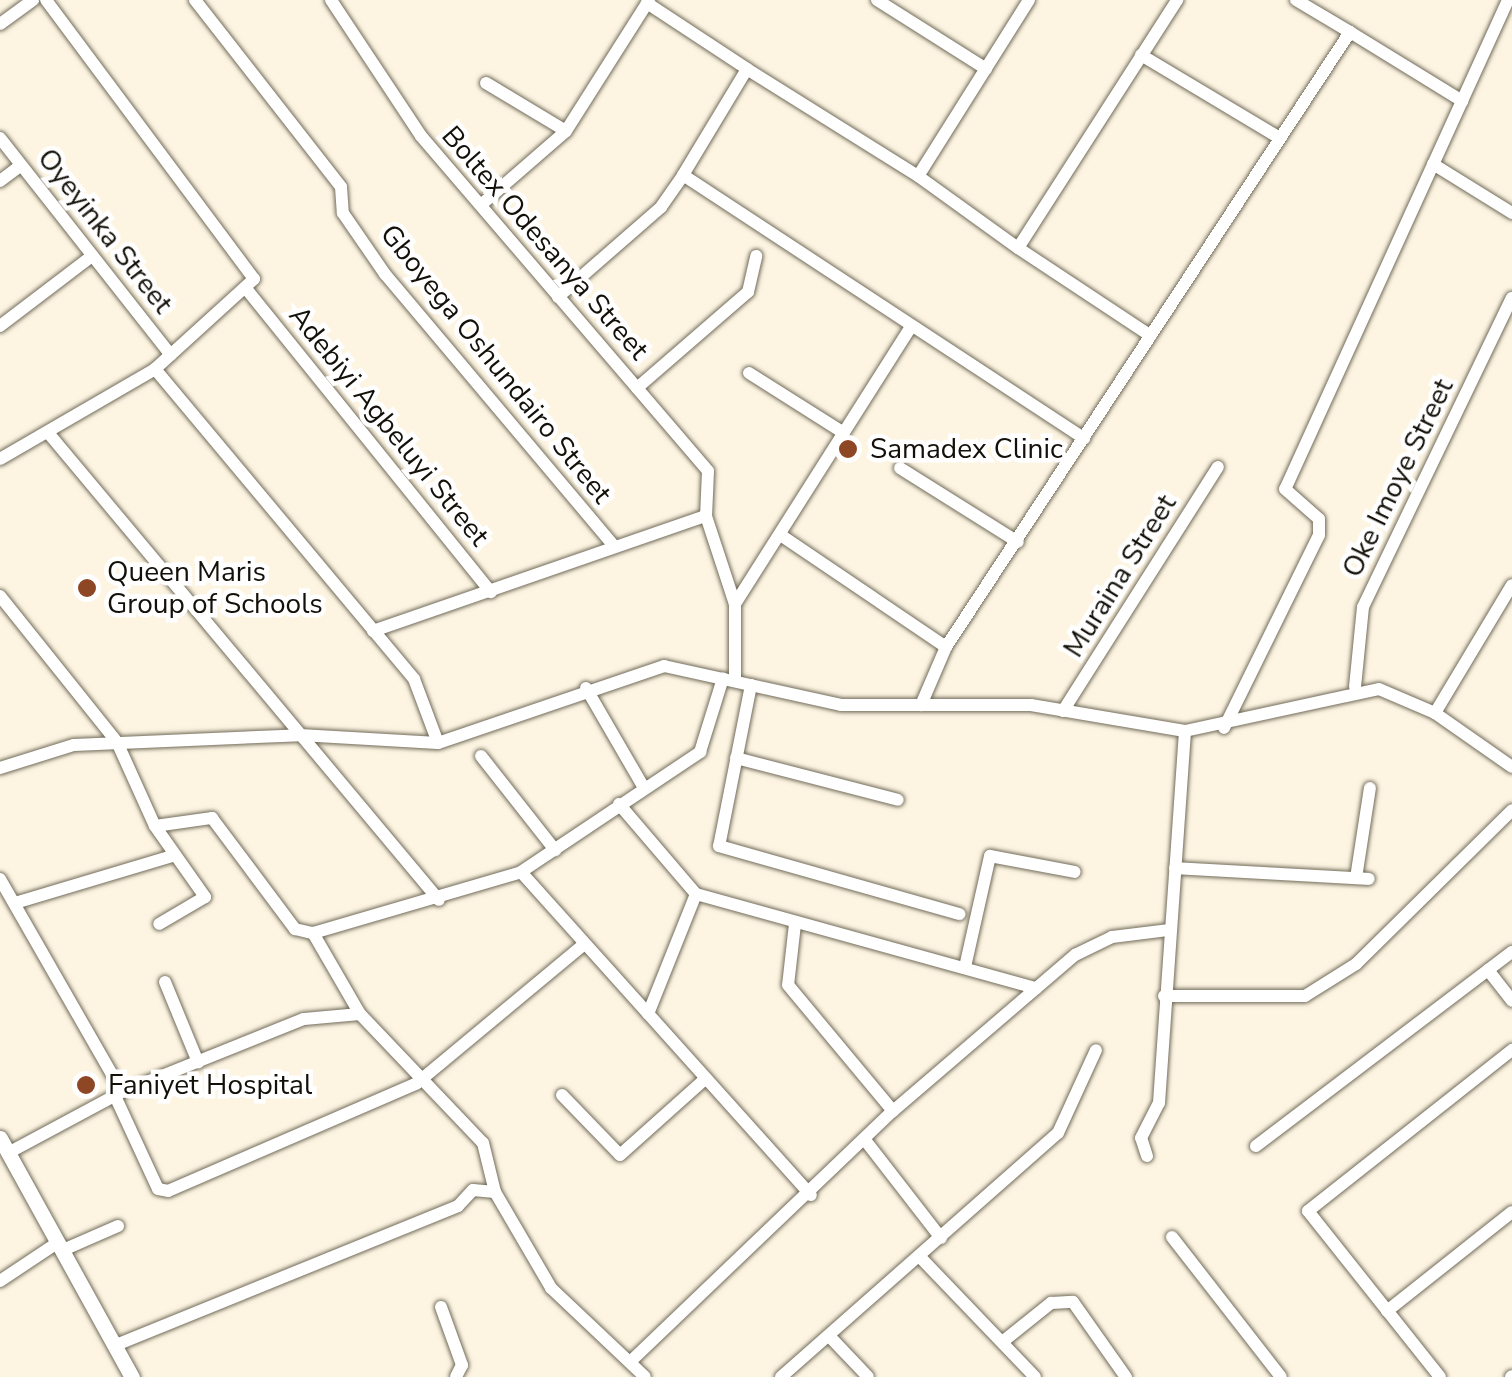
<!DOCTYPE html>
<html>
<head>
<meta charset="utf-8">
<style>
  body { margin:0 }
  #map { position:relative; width:1512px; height:1377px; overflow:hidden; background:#fdf5e2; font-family:"Nunito Sans",sans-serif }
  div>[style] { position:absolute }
  .roads { filter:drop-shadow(0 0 2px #726b5a) drop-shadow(0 0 2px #726b5a) }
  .minor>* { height:12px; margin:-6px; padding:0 6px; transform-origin:6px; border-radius:6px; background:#fff }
  .major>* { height:15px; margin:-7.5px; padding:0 7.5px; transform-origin:7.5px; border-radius:7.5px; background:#fff }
  .dots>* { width:28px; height:28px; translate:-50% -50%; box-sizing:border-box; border:5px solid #fff; border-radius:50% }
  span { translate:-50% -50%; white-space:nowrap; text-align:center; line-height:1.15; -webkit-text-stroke:9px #fff; paint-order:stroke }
  .street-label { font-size:28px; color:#131009 }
  .poi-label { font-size:28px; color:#131009 }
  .left { translate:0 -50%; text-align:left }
</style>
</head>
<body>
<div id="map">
  <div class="roads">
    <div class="minor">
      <div style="left:195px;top:0;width:237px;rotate:52deg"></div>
      <div style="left:341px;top:187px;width:26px;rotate:86deg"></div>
      <div style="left:343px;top:213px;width:74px;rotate:55.5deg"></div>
      <div style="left:385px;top:274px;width:354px;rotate:49.9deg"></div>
      <div style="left:331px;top:0;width:163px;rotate:56.5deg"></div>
      <div style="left:421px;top:136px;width:441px;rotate:49.4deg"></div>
      <div style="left:708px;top:471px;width:45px;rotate:92.5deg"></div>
      <div style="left:877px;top:0;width:129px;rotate:32.3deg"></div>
      <div style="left:1029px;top:0;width:208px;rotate:122.2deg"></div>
      <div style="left:918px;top:176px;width:123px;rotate:35.8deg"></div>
      <div style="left:1018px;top:248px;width:295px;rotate:-57.3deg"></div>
      <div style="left:1296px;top:0;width:63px;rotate:30.7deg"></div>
      <div style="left:647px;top:3px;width:120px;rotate:33.4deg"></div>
      <div style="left:0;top:24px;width:41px;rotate:-36deg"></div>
      <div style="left:1141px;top:55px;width:160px;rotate:30.9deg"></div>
      <div style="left:486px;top:83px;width:93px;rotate:31deg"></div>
      <div style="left:1462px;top:101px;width:111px;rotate:-65.5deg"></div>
      <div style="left:0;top:138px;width:276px;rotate:51.8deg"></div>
      <div style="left:1433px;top:164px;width:93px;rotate:31.8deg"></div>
      <div style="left:918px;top:176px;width:202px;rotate:-148deg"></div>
      <div style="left:747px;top:69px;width:124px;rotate:121.1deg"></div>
      <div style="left:683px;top:175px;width:480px;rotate:33.3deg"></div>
      <div style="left:0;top:181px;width:26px;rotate:-37deg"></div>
      <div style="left:482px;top:204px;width:111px;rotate:-41deg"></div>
      <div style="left:566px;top:131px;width:155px;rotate:-57.6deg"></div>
      <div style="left:1018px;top:248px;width:159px;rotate:33.5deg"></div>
      <div style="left:248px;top:291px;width:387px;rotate:51.1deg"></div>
      <div style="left:558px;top:297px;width:137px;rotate:-41.1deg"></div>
      <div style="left:661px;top:207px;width:39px;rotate:-55deg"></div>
      <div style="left:0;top:326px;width:116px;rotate:-37.3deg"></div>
      <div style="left:155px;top:369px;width:404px;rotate:50.1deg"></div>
      <div style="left:414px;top:679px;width:68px;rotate:69.4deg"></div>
      <div style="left:749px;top:373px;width:112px;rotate:32.3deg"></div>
      <div style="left:637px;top:388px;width:147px;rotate:-40.9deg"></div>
      <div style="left:748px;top:292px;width:37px;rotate:-77deg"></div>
      <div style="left:50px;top:435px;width:606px;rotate:50.09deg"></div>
      <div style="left:0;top:459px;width:179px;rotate:-30.1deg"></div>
      <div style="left:155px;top:369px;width:134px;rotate:-42.3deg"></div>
      <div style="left:254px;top:279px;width:348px;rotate:-126.7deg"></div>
      <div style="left:900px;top:468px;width:139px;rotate:32.1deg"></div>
      <div style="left:706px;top:516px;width:93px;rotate:71.8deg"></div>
      <div style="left:782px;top:536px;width:198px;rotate:34.1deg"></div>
      <div style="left:0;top:596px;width:187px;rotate:51.3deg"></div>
      <div style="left:117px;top:742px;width:92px;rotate:65.7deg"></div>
      <div style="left:155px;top:826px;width:58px;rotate:-8deg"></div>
      <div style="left:212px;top:818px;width:139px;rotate:53.2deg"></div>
      <div style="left:295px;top:929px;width:18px;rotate:13deg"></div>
      <div style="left:313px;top:933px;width:94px;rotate:59.9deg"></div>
      <div style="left:360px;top:1014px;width:178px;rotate:46.4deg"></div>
      <div style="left:483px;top:1143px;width:50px;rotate:76.2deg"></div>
      <div style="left:495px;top:1192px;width:111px;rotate:59.7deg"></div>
      <div style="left:551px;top:1288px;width:129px;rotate:43.4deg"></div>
      <div style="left:373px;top:631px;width:352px;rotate:-19.1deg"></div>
      <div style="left:735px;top:681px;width:77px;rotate:-90deg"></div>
      <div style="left:735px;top:604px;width:328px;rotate:-57.6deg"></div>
      <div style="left:751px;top:685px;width:164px;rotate:101.2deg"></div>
      <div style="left:719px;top:846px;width:250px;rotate:15.8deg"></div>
      <div style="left:1355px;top:687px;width:80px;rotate:-84.3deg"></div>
      <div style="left:1363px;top:607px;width:343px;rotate:-64.3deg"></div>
      <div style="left:586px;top:688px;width:116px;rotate:59.9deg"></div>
      <div style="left:921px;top:705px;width:63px;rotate:-66.7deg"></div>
      <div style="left:946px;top:647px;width:736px;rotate:-56.7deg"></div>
      <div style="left:1350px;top:32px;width:132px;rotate:31.6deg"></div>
      <div style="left:1462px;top:101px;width:426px;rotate:114.5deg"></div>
      <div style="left:1285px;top:489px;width:45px;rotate:41.4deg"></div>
      <div style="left:1319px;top:519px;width:16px;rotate:90deg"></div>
      <div style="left:1319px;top:535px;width:215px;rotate:116.2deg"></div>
      <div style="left:1063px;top:711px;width:289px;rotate:-57.6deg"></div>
      <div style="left:1435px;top:713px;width:149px;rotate:-59deg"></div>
      <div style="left:481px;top:756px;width:120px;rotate:51.8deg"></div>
      <div style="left:736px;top:758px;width:167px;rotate:14.5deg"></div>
      <div style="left:0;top:768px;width:77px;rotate:-17.3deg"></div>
      <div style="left:74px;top:745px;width:226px;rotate:-2.5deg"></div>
      <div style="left:300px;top:735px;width:138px;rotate:3.3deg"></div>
      <div style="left:438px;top:743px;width:239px;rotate:-18.8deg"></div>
      <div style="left:664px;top:666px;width:181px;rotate:12.4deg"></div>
      <div style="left:841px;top:705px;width:190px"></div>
      <div style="left:1031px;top:705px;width:156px;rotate:9.6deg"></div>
      <div style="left:1185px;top:731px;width:198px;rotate:-12.2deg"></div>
      <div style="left:1379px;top:689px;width:61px;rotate:23.2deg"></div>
      <div style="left:1435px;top:713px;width:94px;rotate:35deg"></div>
      <div style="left:619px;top:804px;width:118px;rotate:49.5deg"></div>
      <div style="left:696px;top:894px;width:129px;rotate:111.8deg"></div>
      <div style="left:155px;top:826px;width:87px;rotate:54.8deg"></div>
      <div style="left:205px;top:897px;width:53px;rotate:149.6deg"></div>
      <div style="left:1175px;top:868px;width:194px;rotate:3.2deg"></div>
      <div style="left:521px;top:872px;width:434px;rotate:48.1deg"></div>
      <div style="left:1356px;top:878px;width:91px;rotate:-81.2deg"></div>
      <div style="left:0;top:879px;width:245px;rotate:60.2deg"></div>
      <div style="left:696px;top:894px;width:353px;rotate:15.5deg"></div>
      <div style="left:15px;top:903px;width:165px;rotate:-16.6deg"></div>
      <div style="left:795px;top:924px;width:61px;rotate:96.5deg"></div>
      <div style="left:788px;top:985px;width:164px;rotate:50.2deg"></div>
      <div style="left:313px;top:933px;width:217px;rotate:-16.3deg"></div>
      <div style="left:521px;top:872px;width:216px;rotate:-33.8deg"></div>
      <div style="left:700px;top:752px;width:77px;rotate:-72.7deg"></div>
      <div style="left:965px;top:967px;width:114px;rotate:-77.3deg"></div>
      <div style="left:990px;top:856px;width:86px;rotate:10.7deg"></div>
      <div style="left:1488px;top:970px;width:39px;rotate:52deg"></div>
      <div style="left:165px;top:982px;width:87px;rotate:67.6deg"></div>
      <div style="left:1164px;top:996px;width:141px"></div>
      <div style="left:1305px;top:996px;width:60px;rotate:-32.1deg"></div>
      <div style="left:1356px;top:964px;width:219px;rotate:-44.6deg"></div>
      <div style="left:562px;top:1095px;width:83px;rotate:46deg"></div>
      <div style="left:620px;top:1155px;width:115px;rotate:-41.8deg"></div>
      <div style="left:115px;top:1096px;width:102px;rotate:65.2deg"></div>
      <div style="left:158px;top:1189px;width:10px;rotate:11deg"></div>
      <div style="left:168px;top:1191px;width:271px;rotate:-23.4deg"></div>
      <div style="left:417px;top:1083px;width:216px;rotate:-39.7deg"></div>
      <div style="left:865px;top:1140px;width:124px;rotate:52.2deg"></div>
      <div style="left:1256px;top:1146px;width:321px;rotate:-37.2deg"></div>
      <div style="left:8px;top:1153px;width:129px;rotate:-28.2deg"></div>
      <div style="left:122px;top:1092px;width:196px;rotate:-21.9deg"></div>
      <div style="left:304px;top:1019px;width:56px;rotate:-5.1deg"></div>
      <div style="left:1147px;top:1156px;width:19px;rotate:-108deg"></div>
      <div style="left:1141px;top:1138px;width:39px;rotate:-63deg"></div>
      <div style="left:1159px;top:1103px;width:373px;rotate:-86deg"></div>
      <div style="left:1172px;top:1237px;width:177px;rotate:52.1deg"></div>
      <div style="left:63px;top:1250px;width:60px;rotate:-23.6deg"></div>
      <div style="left:920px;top:1257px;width:166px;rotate:46.2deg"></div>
      <div style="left:0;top:1281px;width:69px;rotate:-33.7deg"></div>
      <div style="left:441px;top:1307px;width:62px;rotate:70.1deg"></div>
      <div style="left:462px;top:1365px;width:13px;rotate:117deg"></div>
      <div style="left:1387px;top:1311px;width:159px;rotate:-38.4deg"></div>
      <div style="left:832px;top:1339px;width:52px;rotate:46.5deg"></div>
      <div style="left:1006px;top:1339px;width:58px;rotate:-38.7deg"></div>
      <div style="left:1051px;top:1303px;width:22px;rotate:-3deg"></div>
      <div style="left:1073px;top:1302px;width:92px;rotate:54.8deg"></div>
      <div style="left:116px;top:1345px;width:369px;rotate:-22.1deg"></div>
      <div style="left:458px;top:1206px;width:22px;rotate:-47deg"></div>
      <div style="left:473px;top:1190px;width:22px;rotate:5deg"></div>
      <div style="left:631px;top:1361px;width:362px;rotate:-43.7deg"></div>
      <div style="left:893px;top:1111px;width:240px;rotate:-40.6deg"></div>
      <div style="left:1075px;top:955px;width:41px;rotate:-25.9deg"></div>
      <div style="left:1112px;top:937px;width:56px;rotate:-7.1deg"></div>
      <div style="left:781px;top:1377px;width:369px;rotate:-41.4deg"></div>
      <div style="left:1058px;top:1133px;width:91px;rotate:-65.4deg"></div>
      <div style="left:1440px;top:1377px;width:212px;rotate:-128.5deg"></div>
      <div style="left:1308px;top:1211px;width:260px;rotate:-38.3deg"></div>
      <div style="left:1511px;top:1377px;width:1px;rotate:-45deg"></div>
    </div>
    <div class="major">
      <div style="left:0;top:1138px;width:273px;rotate:61.1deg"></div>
    </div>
  </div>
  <div class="dots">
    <div style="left:848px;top:449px;background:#8e4724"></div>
    <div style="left:87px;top:588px;background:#8e4724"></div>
    <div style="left:86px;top:1085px;background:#8e4724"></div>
  </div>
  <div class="street-label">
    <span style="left:105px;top:231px;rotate:52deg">Oyeyinka Street</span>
    <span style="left:545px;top:243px;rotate:49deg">Boltex Odesanya Street</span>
    <span style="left:496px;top:364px;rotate:51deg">Gboyega Oshundairo Street</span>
    <span style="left:389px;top:426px;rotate:51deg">Adebiyi Agbeluyi Street</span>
    <span style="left:1398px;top:478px;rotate:-64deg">Oke Imoye Street</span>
    <span style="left:1120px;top:576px;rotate:-58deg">Muraina Street</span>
  </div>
  <div class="poi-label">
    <span class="left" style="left:870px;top:449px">Samadex Clinic</span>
    <span class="left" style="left:107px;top:588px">Queen Maris<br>Group of Schools</span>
    <span class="left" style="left:108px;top:1085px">Faniyet Hospital</span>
  </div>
</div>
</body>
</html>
